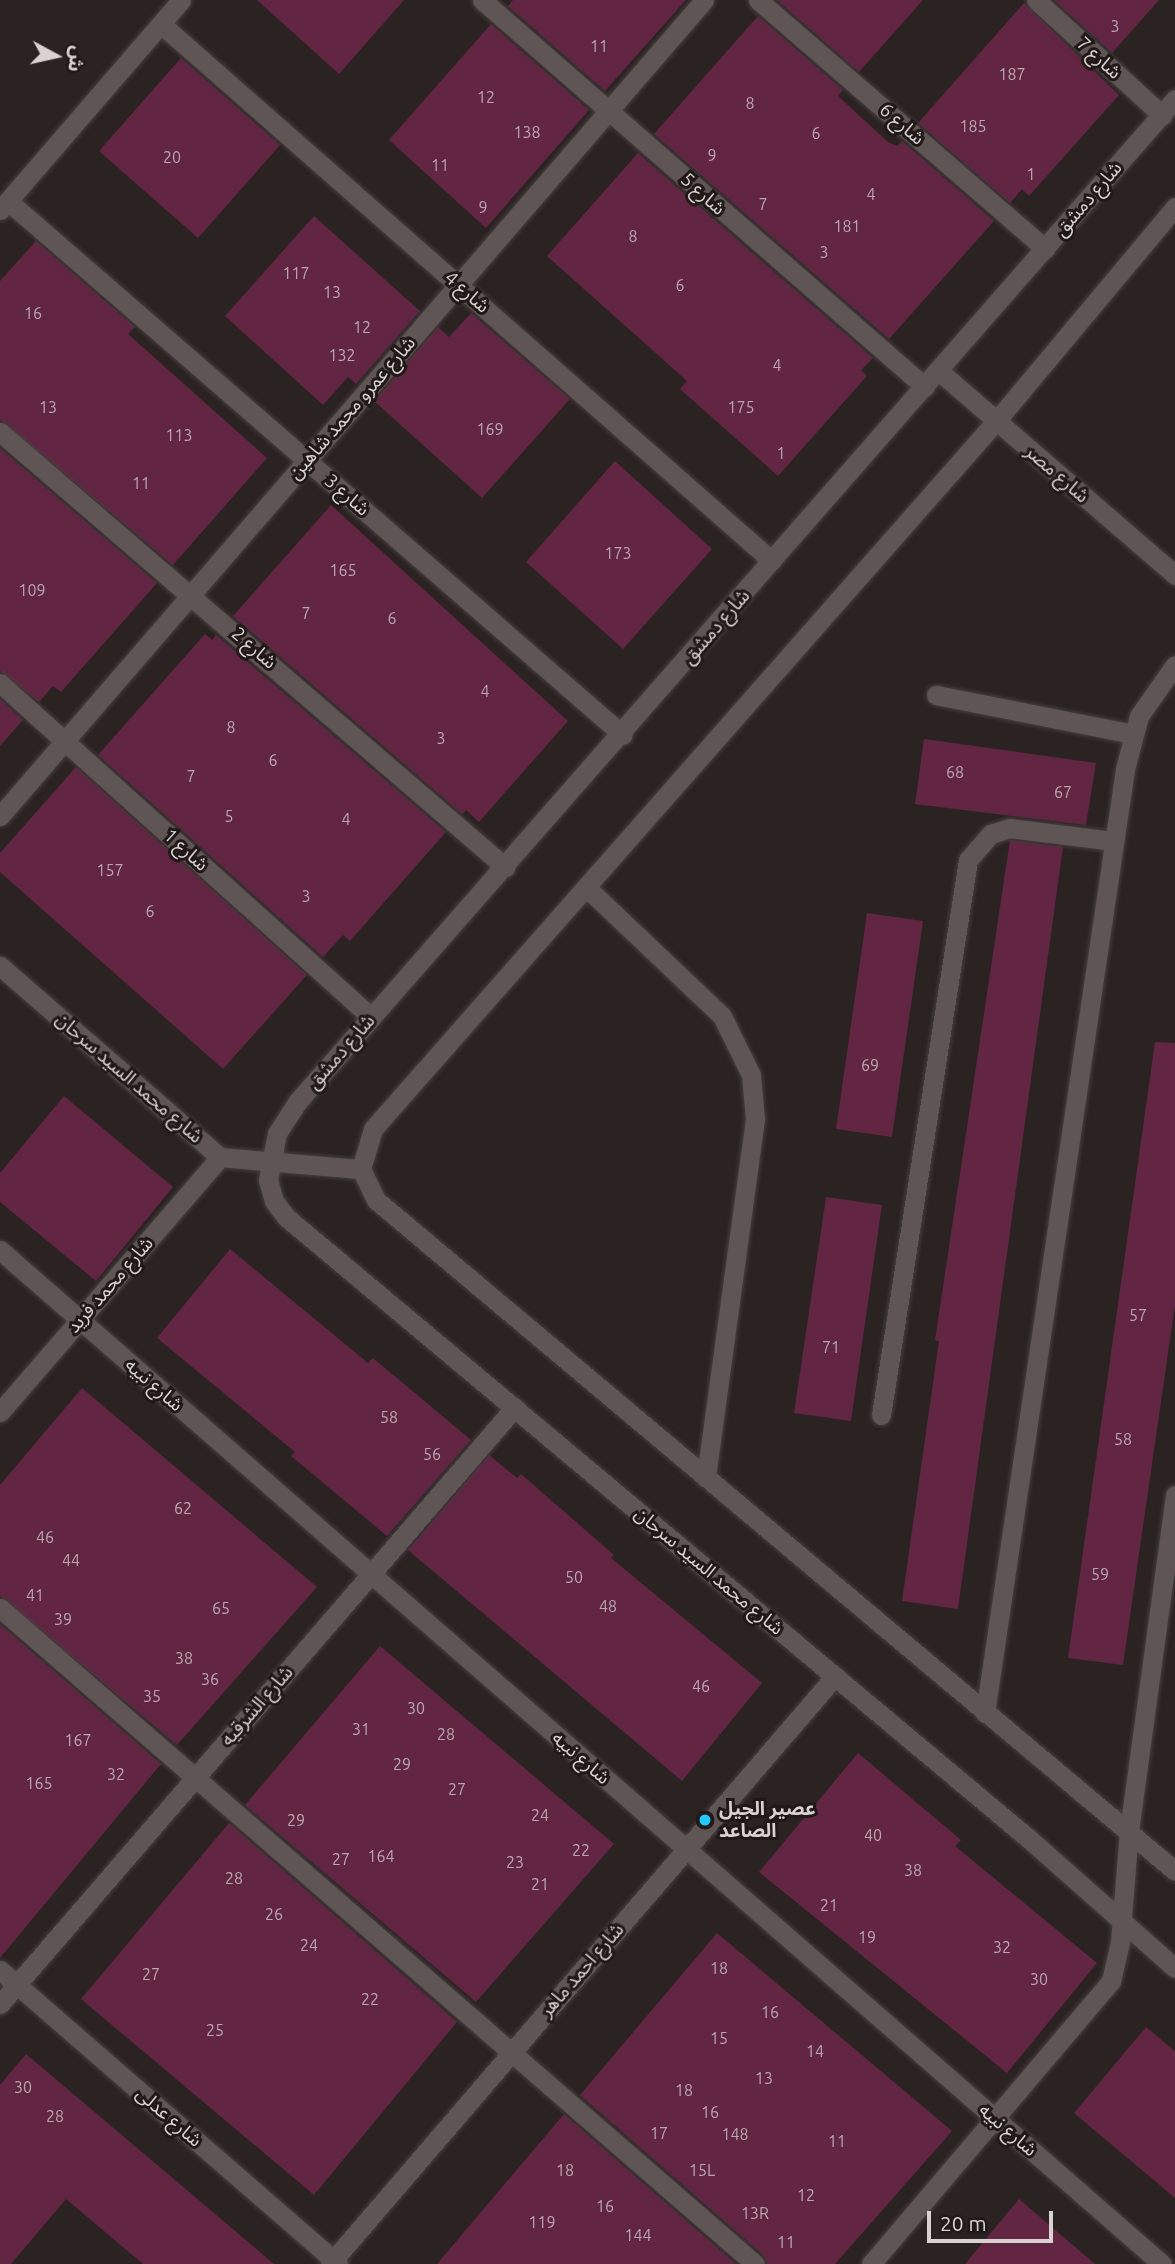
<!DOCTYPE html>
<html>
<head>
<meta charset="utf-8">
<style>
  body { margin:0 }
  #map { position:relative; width:1175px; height:2264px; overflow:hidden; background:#2b2222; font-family:Ubuntu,"Noto Sans Arabic",sans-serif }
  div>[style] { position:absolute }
  .building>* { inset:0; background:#622643 }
  .roads { filter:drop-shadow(0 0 2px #463f3f) drop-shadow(0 0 2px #463f3f) }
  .minor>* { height:19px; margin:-9.5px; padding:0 9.5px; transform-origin:9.5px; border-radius:9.5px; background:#5f5554 }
  .tertiary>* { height:19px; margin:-9.5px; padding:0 9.5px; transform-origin:9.5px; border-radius:9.5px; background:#5f5554 }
  .dots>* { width:19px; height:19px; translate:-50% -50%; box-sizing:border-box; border:4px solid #211918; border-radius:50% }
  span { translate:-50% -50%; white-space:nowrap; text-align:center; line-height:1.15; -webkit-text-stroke:6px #211918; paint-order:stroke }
  .number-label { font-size:16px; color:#baa7ae }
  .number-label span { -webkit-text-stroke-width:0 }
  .street-label { font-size:19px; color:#d8d2d2 }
  .poi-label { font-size:19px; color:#d8d2d2; font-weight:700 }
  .left { translate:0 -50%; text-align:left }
  .north { position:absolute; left:21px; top:21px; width:70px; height:70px; -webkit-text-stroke:5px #211918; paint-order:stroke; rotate:98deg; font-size:19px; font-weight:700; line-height:28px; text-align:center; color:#d8d2d2 }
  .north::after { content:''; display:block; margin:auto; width:24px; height:32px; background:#d8d2d2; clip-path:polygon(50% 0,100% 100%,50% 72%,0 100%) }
  .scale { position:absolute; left:927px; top:2211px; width:126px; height:32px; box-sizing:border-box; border:4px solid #d8d2d2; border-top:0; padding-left:9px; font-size:21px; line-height:24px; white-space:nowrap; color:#d8d2d2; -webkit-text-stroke:5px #211918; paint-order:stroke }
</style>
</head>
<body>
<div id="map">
  <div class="building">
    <div style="clip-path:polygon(257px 0,404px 0,339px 74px)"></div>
    <div style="clip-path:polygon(513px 0,686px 0,605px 91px,508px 6px)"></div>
    <div style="clip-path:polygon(777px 0,923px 0,859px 72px)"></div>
    <div style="clip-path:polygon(1054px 0,1159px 0,1112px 53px)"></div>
    <div style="clip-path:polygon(1024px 3px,1119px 95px,1029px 196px,1022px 189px,1010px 203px,918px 123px)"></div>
    <div style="clip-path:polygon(758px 16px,843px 90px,838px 96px,888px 142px,897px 146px,902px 141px,994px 221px,889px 339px,654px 134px)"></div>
    <div style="clip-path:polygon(491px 24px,589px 110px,486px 228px,389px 140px)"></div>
    <div style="clip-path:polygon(181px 58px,280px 145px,198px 238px,99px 151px)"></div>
    <div style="clip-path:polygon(638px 153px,873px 358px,861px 370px,867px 376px,778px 476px,680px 389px,687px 381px,547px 256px)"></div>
    <div style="clip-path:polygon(314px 216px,420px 311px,356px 384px,348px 377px,323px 405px,225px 316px)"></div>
    <div style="clip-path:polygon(36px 241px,135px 327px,128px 334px,267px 458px,173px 565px,0 420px,0 281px)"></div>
    <div style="clip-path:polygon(471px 313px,570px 399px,482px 498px,374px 401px,438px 327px,449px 337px)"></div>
    <div style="clip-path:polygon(0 448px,157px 583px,61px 692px,53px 686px,39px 702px,0 671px)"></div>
    <div style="clip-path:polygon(615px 461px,712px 549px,623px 649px,526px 562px)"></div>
    <div style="clip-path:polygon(331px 505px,568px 721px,479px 822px,466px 810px,462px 814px,233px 616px)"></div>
    <div style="clip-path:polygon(205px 634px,212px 640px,216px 635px,446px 832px,350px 941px,343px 935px,323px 957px,98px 755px)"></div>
    <div style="clip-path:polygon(0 699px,23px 720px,0 746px)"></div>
    <div style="clip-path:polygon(924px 739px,1096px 763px,1086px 825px,915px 804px)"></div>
    <div style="clip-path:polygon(76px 767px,307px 975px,223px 1069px,0 872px,0 853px)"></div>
    <div style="clip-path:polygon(1010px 840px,1063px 847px,958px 1609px,902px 1601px,939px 1341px,935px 1340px)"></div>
    <div style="clip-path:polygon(867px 913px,923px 921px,892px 1137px,836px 1129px)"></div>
    <div style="clip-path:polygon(1155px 1042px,1175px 1043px,1175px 1305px,1123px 1665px,1068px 1658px)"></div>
    <div style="clip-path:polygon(64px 1096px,173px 1187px,96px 1281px,0 1202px,0 1173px)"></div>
    <div style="clip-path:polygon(826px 1197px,882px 1205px,851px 1421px,794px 1413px)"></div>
    <div style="clip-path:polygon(230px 1249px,368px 1363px,373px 1358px,471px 1440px,387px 1536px,291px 1456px,295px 1452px,157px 1338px)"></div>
    <div style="clip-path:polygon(82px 1388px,317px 1587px,177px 1745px,0 1596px,0 1485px)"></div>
    <div style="clip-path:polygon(489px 1455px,517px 1478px,521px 1474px,614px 1555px,611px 1558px,762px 1683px,682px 1781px,408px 1550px)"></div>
    <div style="clip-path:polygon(0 1624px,161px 1764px,0 1958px)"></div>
    <div style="clip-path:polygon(380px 1646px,614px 1844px,476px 2002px,245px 1805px)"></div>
    <div style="clip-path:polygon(858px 1753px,961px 1840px,955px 1846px,1097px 1963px,1007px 2073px,759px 1872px)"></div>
    <div style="clip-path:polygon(229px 1823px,457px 2022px,314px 2195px,81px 1999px)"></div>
    <div style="clip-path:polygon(717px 1933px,952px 2131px,835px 2264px,767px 2264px,763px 2255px,580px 2095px)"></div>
    <div style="clip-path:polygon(1146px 2027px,1175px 2051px,1175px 2198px,1074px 2113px)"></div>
    <div style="clip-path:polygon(26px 2054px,175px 2180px,274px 2264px,143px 2264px,66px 2199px,11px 2264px,0 2264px,0 2085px)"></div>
    <div style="clip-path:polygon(564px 2114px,736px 2264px,437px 2264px)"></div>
    <div style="clip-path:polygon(1019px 2199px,1095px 2264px,965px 2264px)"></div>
  </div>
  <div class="roads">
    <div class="minor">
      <div style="left:482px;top:0;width:588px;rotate:41.14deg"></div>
      <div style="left:758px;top:0;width:380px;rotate:40.9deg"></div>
      <div style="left:1036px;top:0;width:171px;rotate:42.4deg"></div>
      <div style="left:161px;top:24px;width:813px;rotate:41.31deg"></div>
      <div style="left:8px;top:201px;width:814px;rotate:40.97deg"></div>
      <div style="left:940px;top:372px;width:311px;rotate:40.8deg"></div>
      <div style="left:0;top:432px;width:667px;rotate:40.74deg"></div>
      <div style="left:0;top:683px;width:499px;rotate:42deg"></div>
      <div style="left:936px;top:695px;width:201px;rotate:11.2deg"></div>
      <div style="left:0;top:816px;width:1078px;rotate:-49.21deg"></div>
      <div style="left:586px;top:887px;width:187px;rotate:43.5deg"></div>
      <div style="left:722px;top:1016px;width:66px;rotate:63.8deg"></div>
      <div style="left:751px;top:1075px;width:44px;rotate:84.8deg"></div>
      <div style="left:755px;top:1119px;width:362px;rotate:97.8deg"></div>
      <div style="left:0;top:966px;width:291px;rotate:41deg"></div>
      <div style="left:220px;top:1157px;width:142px;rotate:4.9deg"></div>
      <div style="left:0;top:1250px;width:1542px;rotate:41.11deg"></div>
      <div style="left:0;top:1412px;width:337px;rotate:-49.2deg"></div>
      <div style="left:881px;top:1415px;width:562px;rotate:-81.09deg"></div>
      <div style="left:968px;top:860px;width:35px;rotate:-49deg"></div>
      <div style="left:991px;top:834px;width:19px;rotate:-18deg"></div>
      <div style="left:1009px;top:828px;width:106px;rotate:7.1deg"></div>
      <div style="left:0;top:1608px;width:1000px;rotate:40.99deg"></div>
      <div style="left:985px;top:1713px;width:954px;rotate:-81.56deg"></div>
      <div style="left:1125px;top:769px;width:55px;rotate:-75.2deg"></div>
      <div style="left:1139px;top:716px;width:62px;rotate:-54.8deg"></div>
      <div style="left:0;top:1970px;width:448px;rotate:41deg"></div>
      <div style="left:0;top:2004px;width:788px;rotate:-49.22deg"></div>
      <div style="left:330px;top:2264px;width:775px;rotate:-49.34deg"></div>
      <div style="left:871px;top:2264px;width:371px;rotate:-49.7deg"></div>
      <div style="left:1111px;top:1981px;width:40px;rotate:-77deg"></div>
      <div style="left:1120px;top:1942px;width:111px;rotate:-85.4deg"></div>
      <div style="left:1129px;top:1831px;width:339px;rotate:-82.2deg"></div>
    </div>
    <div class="tertiary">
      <div style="left:1175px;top:99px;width:1332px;rotate:131.19deg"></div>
      <div style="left:298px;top:1101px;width:38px;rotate:123deg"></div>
      <div style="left:277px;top:1133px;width:48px;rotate:100.8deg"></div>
      <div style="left:268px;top:1180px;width:22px;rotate:74deg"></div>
      <div style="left:274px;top:1201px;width:20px;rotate:53deg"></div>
      <div style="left:286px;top:1217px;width:968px;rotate:39.93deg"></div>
      <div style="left:1028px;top:1838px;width:196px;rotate:41.5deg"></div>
      <div style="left:1175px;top:207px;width:279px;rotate:129.9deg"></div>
      <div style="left:996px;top:421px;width:943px;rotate:131.35deg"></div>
      <div style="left:373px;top:1129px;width:42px;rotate:106.7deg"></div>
      <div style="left:361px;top:1169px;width:34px;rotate:64deg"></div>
      <div style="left:376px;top:1200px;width:1043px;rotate:40.02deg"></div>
      <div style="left:0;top:210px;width:277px;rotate:-49.2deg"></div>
    </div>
  </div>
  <div class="dots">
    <div style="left:705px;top:1820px;background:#22c9fd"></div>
  </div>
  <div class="number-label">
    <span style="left:1115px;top:26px">3</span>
    <span style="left:599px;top:46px">11</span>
    <span style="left:1012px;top:74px">187</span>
    <span style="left:486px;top:97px">12</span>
    <span style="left:750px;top:103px">8</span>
    <span style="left:973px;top:126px">185</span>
    <span style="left:527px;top:132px">138</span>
    <span style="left:816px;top:133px">6</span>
    <span style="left:712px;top:155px">9</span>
    <span style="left:172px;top:157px">20</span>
    <span style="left:440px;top:165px">11</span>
    <span style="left:1031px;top:174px">1</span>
    <span style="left:871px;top:194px">4</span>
    <span style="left:763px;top:204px">7</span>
    <span style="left:483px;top:207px">9</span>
    <span style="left:847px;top:226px">181</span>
    <span style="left:633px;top:236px">8</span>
    <span style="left:824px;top:252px">3</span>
    <span style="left:296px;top:273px">117</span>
    <span style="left:680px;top:285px">6</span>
    <span style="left:332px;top:292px">13</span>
    <span style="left:33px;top:313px">16</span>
    <span style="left:362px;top:327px">12</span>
    <span style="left:342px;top:355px">132</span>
    <span style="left:777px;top:365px">4</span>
    <span style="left:48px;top:407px">13</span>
    <span style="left:741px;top:407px">175</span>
    <span style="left:490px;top:429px">169</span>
    <span style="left:179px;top:435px">113</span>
    <span style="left:781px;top:453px">1</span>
    <span style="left:141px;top:483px">11</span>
    <span style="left:618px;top:553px">173</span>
    <span style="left:343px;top:570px">165</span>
    <span style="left:32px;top:590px">109</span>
    <span style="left:306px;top:613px">7</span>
    <span style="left:392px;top:618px">6</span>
    <span style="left:485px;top:691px">4</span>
    <span style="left:231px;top:727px">8</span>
    <span style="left:441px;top:738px">3</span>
    <span style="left:273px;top:760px">6</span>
    <span style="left:955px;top:772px">68</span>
    <span style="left:191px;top:776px">7</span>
    <span style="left:1063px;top:792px">67</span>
    <span style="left:229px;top:816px">5</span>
    <span style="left:346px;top:819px">4</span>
    <span style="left:110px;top:870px">157</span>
    <span style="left:306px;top:896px">3</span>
    <span style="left:150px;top:911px">6</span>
    <span style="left:870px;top:1065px">69</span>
    <span style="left:1138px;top:1315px">57</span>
    <span style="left:831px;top:1347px">71</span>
    <span style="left:389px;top:1417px">58</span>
    <span style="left:1123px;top:1439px">58</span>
    <span style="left:432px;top:1454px">56</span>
    <span style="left:183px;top:1508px">62</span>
    <span style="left:45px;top:1537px">46</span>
    <span style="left:71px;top:1560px">44</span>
    <span style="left:1100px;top:1574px">59</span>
    <span style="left:574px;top:1577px">50</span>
    <span style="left:35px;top:1595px">41</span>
    <span style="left:608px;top:1606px">48</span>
    <span style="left:221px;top:1608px">65</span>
    <span style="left:63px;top:1619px">39</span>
    <span style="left:184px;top:1658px">38</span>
    <span style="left:210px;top:1679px">36</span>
    <span style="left:701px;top:1686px">46</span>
    <span style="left:152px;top:1696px">35</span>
    <span style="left:416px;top:1708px">30</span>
    <span style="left:361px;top:1729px">31</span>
    <span style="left:446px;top:1734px">28</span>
    <span style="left:78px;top:1740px">167</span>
    <span style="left:402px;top:1764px">29</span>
    <span style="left:116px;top:1774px">32</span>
    <span style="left:39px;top:1783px">165</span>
    <span style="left:457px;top:1789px">27</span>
    <span style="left:540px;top:1815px">24</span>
    <span style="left:296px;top:1820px">29</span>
    <span style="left:873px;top:1835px">40</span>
    <span style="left:581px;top:1850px">22</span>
    <span style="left:381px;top:1856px">164</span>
    <span style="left:341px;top:1859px">27</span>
    <span style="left:515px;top:1862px">23</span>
    <span style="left:913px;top:1870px">38</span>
    <span style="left:234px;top:1878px">28</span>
    <span style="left:540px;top:1884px">21</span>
    <span style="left:829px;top:1905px">21</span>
    <span style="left:274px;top:1914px">26</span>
    <span style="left:867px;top:1937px">19</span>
    <span style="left:309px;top:1945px">24</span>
    <span style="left:1002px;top:1947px">32</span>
    <span style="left:719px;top:1968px">18</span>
    <span style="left:151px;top:1974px">27</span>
    <span style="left:1039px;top:1979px">30</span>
    <span style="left:370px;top:1999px">22</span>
    <span style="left:770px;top:2012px">16</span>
    <span style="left:215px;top:2030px">25</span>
    <span style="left:719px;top:2038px">15</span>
    <span style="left:815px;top:2051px">14</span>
    <span style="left:764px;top:2078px">13</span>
    <span style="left:23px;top:2087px">30</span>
    <span style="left:684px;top:2090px">18</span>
    <span style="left:710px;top:2112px">16</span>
    <span style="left:55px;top:2116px">28</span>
    <span style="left:659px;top:2133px">17</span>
    <span style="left:735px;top:2134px">148</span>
    <span style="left:837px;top:2141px">11</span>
    <span style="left:565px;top:2170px">18</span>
    <span style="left:702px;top:2170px">15L</span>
    <span style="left:806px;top:2195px">12</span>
    <span style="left:605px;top:2206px">16</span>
    <span style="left:755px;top:2213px">13R</span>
    <span style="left:542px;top:2222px">119</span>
    <span style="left:638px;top:2235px">144</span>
    <span style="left:786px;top:2242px">11</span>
  </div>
  <div class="street-label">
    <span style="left:1099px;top:58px;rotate:42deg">شارع 7</span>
    <span style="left:902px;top:124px;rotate:41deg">شارع 6</span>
    <span style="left:703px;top:194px;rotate:42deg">شارع 5</span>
    <span style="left:1088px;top:199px;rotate:-49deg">شارع دمشق</span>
    <span style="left:467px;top:292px;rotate:41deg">شارع 4</span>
    <span style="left:352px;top:408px;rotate:-49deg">شارع عمرو محمد شاهين</span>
    <span style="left:1057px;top:474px;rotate:41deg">شارع مصر</span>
    <span style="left:347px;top:495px;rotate:41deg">شارع 3</span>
    <span style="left:716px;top:627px;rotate:-49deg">شارع دمشق</span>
    <span style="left:254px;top:648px;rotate:41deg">شارع 2</span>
    <span style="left:186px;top:850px;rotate:42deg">شارع 1</span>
    <span style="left:341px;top:1052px;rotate:-49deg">شارع دمشق</span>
    <span style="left:129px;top:1078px;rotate:41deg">شارع محمد السيد سرحان</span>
    <span style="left:110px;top:1285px;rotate:-49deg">شارع محمد فريد</span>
    <span style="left:154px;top:1385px;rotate:41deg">شارع نبيه</span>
    <span style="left:709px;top:1571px;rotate:40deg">شارع محمد السيد سرحان</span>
    <span style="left:257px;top:1706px;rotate:-49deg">شارع الشرقيه</span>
    <span style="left:581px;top:1758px;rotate:41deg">شارع نبيه</span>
    <span style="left:582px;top:1970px;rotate:-49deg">شارع احمد ماهر</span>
    <span style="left:169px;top:2117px;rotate:41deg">شارع عدلى</span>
    <span style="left:1008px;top:2130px;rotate:41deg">شارع نبيه</span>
  </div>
  <div class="poi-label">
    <span class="left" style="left:719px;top:1820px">عصير الجيل<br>الصاعد</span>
  </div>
  <div class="north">ش</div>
  <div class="scale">20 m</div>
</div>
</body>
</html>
